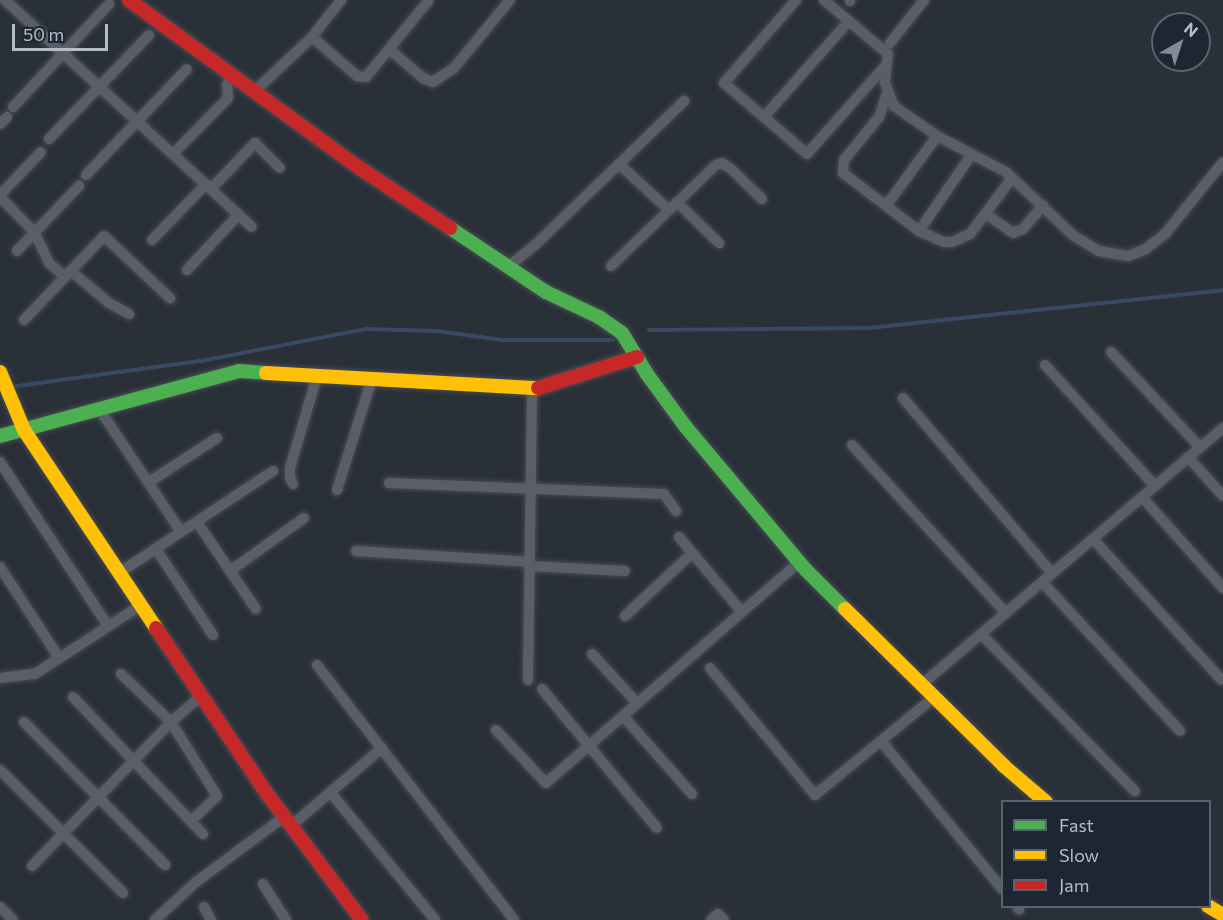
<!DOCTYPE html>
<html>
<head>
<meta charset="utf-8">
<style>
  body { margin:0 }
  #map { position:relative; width:1223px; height:920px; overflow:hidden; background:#2a3038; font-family:Commissioner,sans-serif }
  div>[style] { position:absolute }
  .stream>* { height:4px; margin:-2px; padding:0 2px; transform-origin:2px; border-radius:2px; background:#384963 }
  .roads { filter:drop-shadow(0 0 2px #484c53) drop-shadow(0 0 2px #484c53) }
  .street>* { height:10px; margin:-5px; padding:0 5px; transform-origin:5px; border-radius:5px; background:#5a5e66 }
  .fast>* { height:14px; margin:-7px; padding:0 7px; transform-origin:7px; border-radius:7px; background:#4caf50 }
  .slow>* { height:14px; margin:-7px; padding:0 7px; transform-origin:7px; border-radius:7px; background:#ffc107 }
  .jam>* { height:14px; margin:-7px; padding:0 7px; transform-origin:7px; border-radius:7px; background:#c62828 }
  span { translate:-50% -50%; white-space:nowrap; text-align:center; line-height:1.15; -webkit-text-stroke:5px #1d2633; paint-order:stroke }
  .legend { position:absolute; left:1001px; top:800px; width:210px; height:108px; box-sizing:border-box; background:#1d2633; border:2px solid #59626f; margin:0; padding:8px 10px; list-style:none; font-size:18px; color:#b4bcc9 }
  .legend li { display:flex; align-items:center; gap:12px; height:30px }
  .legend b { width:30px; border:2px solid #59626f }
  .north { position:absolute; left:1151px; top:12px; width:60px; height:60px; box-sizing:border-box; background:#1d2633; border:2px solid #59626f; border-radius:50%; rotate:39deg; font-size:16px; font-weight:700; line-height:24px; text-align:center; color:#b4bcc9 }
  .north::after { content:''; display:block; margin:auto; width:21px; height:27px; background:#848b96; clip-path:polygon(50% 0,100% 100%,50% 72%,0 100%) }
  .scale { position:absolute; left:12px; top:24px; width:96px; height:27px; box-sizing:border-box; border:3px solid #b4bcc9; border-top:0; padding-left:8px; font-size:18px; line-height:21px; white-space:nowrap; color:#b4bcc9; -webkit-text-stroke:4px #1d2633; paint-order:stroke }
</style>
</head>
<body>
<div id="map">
  <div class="stream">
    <div style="left:649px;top:330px;width:220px;rotate:-0.5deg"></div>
    <div style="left:869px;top:328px;width:356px;rotate:-6.1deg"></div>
    <div style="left:10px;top:387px;width:193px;rotate:-7.8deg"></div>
    <div style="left:201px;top:361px;width:167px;rotate:-11deg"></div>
    <div style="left:365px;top:329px;width:72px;rotate:1.6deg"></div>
    <div style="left:437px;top:331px;width:66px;rotate:7.9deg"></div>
    <div style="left:502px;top:340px;width:111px"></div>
  </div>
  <div class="roads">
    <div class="street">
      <div style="left:5px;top:0;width:335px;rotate:42.6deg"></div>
      <div style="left:796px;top:0;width:110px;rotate:130.9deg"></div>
      <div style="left:724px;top:83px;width:109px;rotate:40.5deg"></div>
      <div style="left:807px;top:154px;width:119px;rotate:-48.4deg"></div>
      <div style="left:824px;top:0;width:84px;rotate:40.2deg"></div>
      <div style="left:888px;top:54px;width:29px;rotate:96deg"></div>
      <div style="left:885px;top:83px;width:25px;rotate:69deg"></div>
      <div style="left:894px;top:106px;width:52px;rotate:34.9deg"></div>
      <div style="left:937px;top:136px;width:78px;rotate:27.6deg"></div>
      <div style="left:1006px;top:172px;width:93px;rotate:43.3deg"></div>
      <div style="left:1074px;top:236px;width:29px;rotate:31deg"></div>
      <div style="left:1099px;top:251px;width:29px;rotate:10deg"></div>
      <div style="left:1128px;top:256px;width:17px;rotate:-21deg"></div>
      <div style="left:1144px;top:250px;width:26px;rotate:-37deg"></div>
      <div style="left:1165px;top:234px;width:92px;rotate:-51.1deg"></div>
      <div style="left:850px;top:1px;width:1px;rotate:-90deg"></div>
      <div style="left:312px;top:37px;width:60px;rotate:40.9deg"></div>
      <div style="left:357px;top:76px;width:9px;rotate:6deg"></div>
      <div style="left:366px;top:77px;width:99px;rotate:-50.7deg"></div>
      <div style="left:890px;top:43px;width:55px;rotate:-51.7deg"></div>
      <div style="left:389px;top:49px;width:45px;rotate:40.5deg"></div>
      <div style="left:423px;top:78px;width:11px;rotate:22deg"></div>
      <div style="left:433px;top:82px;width:25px;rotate:-34deg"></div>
      <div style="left:454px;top:68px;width:88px;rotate:-50.5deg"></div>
      <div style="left:256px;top:90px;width:77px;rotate:-43.4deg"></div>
      <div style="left:312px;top:37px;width:47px;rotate:-51.9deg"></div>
      <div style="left:888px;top:91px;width:28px;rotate:109deg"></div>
      <div style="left:879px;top:117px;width:55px;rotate:129.1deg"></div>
      <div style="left:844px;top:160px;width:13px;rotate:94deg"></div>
      <div style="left:843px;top:173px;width:96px;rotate:37.3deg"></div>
      <div style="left:919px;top:231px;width:27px;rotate:24deg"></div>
      <div style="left:944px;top:242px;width:8px"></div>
      <div style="left:952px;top:242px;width:20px;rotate:-24deg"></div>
      <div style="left:970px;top:234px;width:70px;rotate:-53.1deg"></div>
      <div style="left:13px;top:107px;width:141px;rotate:-47deg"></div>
      <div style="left:764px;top:117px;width:128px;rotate:-48.5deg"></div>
      <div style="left:0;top:124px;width:10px;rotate:-45deg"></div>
      <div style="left:49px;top:139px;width:144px;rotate:-46.1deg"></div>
      <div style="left:173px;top:154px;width:78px;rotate:-45.5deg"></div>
      <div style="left:228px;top:98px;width:13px;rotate:-94deg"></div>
      <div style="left:227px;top:85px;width:13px;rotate:-67deg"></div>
      <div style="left:619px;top:164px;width:68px;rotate:42.6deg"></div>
      <div style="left:86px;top:175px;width:146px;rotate:-46.4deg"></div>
      <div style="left:211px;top:189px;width:64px;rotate:-46.3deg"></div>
      <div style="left:255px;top:143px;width:35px;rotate:45deg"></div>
      <div style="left:0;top:195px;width:59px;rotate:-46.4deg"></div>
      <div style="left:0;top:197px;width:50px;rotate:45.8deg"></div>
      <div style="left:35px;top:233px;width:33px;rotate:65deg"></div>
      <div style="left:49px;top:263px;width:21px;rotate:41deg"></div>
      <div style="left:677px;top:202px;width:59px;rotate:44.3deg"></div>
      <div style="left:886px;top:206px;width:87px;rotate:-53.9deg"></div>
      <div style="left:986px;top:214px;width:33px;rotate:35deg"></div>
      <div style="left:1013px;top:233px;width:11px;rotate:-22deg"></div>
      <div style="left:1023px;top:229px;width:31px;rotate:-50deg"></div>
      <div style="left:919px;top:231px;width:93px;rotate:-55.5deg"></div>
      <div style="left:152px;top:240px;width:78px;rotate:-46deg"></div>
      <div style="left:17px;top:251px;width:90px;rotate:-46.4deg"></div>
      <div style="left:509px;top:266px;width:32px;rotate:-39deg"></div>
      <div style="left:534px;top:246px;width:209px;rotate:-44deg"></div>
      <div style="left:611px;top:266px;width:146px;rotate:-43.9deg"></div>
      <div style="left:716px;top:165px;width:6px;rotate:-18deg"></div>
      <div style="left:722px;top:163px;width:11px;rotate:34deg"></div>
      <div style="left:731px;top:169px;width:43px;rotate:44.1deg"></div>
      <div style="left:187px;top:270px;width:76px;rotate:-47.1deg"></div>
      <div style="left:71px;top:271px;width:50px;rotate:40.1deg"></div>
      <div style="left:109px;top:303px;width:23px;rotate:29deg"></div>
      <div style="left:24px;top:320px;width:116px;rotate:-46.4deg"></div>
      <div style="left:104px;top:236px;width:91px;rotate:43.2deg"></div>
      <div style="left:1111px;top:352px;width:130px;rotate:46.9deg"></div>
      <div style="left:1045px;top:365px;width:164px;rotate:47.7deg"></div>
      <div style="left:903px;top:398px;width:230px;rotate:49.6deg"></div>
      <div style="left:100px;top:410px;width:146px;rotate:56.4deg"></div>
      <div style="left:852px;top:445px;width:228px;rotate:47.5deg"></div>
      <div style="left:1188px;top:457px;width:52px;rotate:48.1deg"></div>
      <div style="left:0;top:462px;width:196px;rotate:56.6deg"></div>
      <div style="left:149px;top:482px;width:81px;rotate:-32.9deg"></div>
      <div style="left:389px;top:483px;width:275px;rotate:2.3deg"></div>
      <div style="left:664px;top:494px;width:21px;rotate:55deg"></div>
      <div style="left:293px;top:484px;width:7px;rotate:-117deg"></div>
      <div style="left:290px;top:478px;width:10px;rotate:-90deg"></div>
      <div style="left:290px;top:468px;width:96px;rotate:-73.6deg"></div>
      <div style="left:337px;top:490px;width:116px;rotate:-72.5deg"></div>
      <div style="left:1142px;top:497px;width:122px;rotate:48.3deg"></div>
      <div style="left:197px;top:522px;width:105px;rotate:55.9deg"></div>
      <div style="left:679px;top:537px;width:98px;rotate:50deg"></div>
      <div style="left:1093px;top:539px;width:190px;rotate:47.6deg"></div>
      <div style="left:156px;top:549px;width:103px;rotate:56.5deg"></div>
      <div style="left:356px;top:551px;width:173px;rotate:3.6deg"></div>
      <div style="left:529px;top:566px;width:96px;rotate:3deg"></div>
      <div style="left:0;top:567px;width:108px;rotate:57deg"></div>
      <div style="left:230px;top:571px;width:91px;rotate:-35.6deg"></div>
      <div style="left:119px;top:573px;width:185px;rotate:-33.5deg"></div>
      <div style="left:1042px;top:582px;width:203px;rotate:47.2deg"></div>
      <div style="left:625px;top:616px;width:92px;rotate:-43.2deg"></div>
      <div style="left:981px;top:634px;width:220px;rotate:45.6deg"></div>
      <div style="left:592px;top:654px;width:67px;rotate:47.4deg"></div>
      <div style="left:317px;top:665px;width:322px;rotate:52.3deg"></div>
      <div style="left:710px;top:668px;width:165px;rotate:50.4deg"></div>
      <div style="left:815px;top:795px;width:153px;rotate:-39.4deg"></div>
      <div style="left:121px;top:674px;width:69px;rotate:43.8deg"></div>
      <div style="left:171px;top:722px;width:87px;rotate:58.1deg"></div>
      <div style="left:217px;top:796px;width:36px;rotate:136deg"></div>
      <div style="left:0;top:678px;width:35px;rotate:-7deg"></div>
      <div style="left:35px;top:674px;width:126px;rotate:-33.1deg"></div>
      <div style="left:528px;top:680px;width:292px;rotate:-89.2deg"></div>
      <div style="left:921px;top:685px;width:397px;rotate:-40.4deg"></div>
      <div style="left:542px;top:689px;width:180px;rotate:50.4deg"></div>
      <div style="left:73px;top:697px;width:189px;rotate:46.5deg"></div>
      <div style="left:623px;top:716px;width:104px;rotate:48.5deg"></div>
      <div style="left:24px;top:722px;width:201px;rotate:45.4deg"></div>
      <div style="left:496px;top:730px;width:73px;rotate:46.7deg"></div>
      <div style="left:546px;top:783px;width:336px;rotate:-41.1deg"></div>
      <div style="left:881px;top:741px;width:191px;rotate:50.7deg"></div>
      <div style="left:0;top:770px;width:174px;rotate:45deg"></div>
      <div style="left:330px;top:792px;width:166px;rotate:50.6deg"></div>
      <div style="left:291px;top:826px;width:120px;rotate:-40.6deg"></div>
      <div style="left:32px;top:866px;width:200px;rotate:-46deg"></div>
      <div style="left:171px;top:722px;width:40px;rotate:-41deg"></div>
      <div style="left:263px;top:884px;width:43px;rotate:57.4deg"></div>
      <div style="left:1017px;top:906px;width:4px;rotate:56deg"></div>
      <div style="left:0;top:907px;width:18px;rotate:45deg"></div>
      <div style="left:204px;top:907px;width:15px;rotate:62deg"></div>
      <div style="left:155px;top:920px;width:56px;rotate:-42.8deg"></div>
      <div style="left:196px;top:882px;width:109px;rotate:-36.5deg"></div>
      <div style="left:711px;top:920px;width:9px;rotate:-41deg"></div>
      <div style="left:718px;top:914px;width:8px;rotate:45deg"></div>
    </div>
    <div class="fast">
      <div style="left:450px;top:228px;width:115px;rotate:33.7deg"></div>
      <div style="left:546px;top:292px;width:59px;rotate:25.3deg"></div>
      <div style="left:599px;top:317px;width:28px;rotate:35deg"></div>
      <div style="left:622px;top:333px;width:48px;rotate:58.6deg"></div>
      <div style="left:647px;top:374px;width:64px;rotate:53.8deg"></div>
      <div style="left:685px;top:426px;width:188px;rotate:50deg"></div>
      <div style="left:806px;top:570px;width:55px;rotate:45deg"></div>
      <div style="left:0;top:436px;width:248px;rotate:-15.2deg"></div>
      <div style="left:239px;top:371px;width:27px;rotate:4deg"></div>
    </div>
    <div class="slow">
      <div style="left:0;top:372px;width:63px;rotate:67.5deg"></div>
      <div style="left:24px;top:430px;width:238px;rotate:56.3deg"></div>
      <div style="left:266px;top:373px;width:272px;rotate:3.2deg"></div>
      <div style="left:845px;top:609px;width:223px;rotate:44.6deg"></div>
      <div style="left:1004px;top:766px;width:55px;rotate:40.6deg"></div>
      <div style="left:1208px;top:906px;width:17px;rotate:31deg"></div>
    </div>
    <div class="jam">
      <div style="left:129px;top:0;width:287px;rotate:36.1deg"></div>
      <div style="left:361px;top:169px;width:107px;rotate:33.5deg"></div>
      <div style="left:538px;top:388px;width:104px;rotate:-17.4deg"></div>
      <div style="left:156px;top:628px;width:201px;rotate:56.2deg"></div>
      <div style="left:268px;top:795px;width:156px;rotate:53.1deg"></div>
    </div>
  </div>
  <ul class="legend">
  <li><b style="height:8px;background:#4caf50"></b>Fast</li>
  <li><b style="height:8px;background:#ffc107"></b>Slow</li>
  <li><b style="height:8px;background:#c62828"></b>Jam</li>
  </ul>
  <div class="north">N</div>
  <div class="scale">50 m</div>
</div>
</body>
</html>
